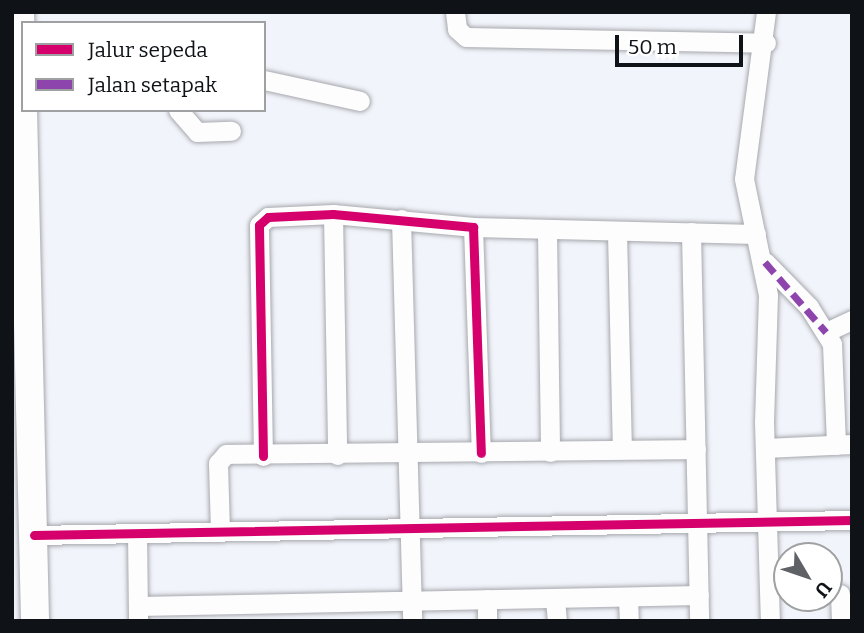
<!DOCTYPE html>
<html>
<head>
<meta charset="utf-8">
<style>
  body { margin:0 }
  #map { position:relative; width:864px; height:633px; overflow:hidden; background:#f1f4fa; font-family:Bitter,serif }
  div>[style] { position:absolute }
  .roads { filter:drop-shadow(0 0 2px #a6a8ad) drop-shadow(0 0 2px #a6a8ad) }
  .street>* { height:19px; margin:-9.5px; padding:0 9.5px; transform-origin:9.5px; border-radius:9.5px; background:#fdfdfe }
  .secondary>* { height:28px; margin:-14px; padding:0 14px; transform-origin:14px; border-radius:14px; background:#fdfdfe }
  .quiet>* { height:7px; margin-top:-3.5px; transform-origin:0; background:repeating-linear-gradient(90deg,#8e44ad 0 14px,transparent 0 21px) }
  .cycleway>* { height:9px; margin:-4.5px; padding:0 4.5px; transform-origin:4.5px; border-radius:4.5px; background:#d6006c }
  span { translate:-50% -50%; white-space:nowrap; text-align:center; line-height:1.15; -webkit-text-stroke:5px #fff; paint-order:stroke }
  .frame { position:absolute; inset:0; border:14px solid #0f1216; pointer-events:none }
  .legend { position:absolute; left:21px; top:21px; width:245px; height:91px; box-sizing:border-box; background:#fff; border:2px solid #9fa0a2; margin:0; padding:9px 12px; list-style:none; font-size:21px; color:#0f1216 }
  .legend li { display:flex; align-items:center; gap:14px; height:35px }
  .legend b { width:35px; border:2px solid #9fa0a2 }
  .north { position:absolute; left:773px; top:542px; width:70px; height:70px; box-sizing:border-box; background:#fff; border:2px solid #9fa0a2; border-radius:50%; rotate:129deg; font-size:19px; font-weight:700; line-height:28px; text-align:center; color:#0f1216 }
  .north::after { content:''; display:block; margin:auto; width:24px; height:32px; background:#5e6166; clip-path:polygon(50% 0,100% 100%,50% 72%,0 100%) }
  .scale { position:absolute; left:615px; top:35px; width:128px; height:32px; box-sizing:border-box; border:4px solid #0f1216; border-top:0; padding-left:9px; font-size:21px; line-height:24px; white-space:nowrap; color:#0f1216; -webkit-text-stroke:5px #fff; paint-order:stroke }
</style>
</head>
<body>
<div id="map">
  <div class="roads">
    <div class="street">
      <div style="left:455px;top:12px;width:17px;rotate:83deg"></div>
      <div style="left:457px;top:29px;width:12px;rotate:42deg"></div>
      <div style="left:466px;top:37px;width:300px;rotate:1.1deg"></div>
      <div style="left:766px;top:12px;width:168px;rotate:97.5deg"></div>
      <div style="left:744px;top:179px;width:118px;rotate:78.3deg"></div>
      <div style="left:768px;top:295px;width:127px;rotate:91.8deg"></div>
      <div style="left:764px;top:422px;width:199px;rotate:88.3deg"></div>
      <div style="left:264px;top:80px;width:98px;rotate:12.3deg"></div>
      <div style="left:178px;top:110px;width:29px;rotate:49deg"></div>
      <div style="left:197px;top:132px;width:34px;rotate:-2deg"></div>
      <div style="left:333px;top:214px;width:241px;rotate:89deg"></div>
      <div style="left:401px;top:219px;width:402px;rotate:88.4deg"></div>
      <div style="left:473px;top:227px;width:283px;rotate:1.4deg"></div>
      <div style="left:547px;top:232px;width:220px;rotate:89.2deg"></div>
      <div style="left:617px;top:232px;width:217px;rotate:88.7deg"></div>
      <div style="left:691px;top:232px;width:389px;rotate:88.8deg"></div>
      <div style="left:765px;top:262px;width:63px;rotate:45.6deg"></div>
      <div style="left:809px;top:307px;width:44px;rotate:58.1deg"></div>
      <div style="left:832px;top:344px;width:101px;rotate:87.7deg"></div>
      <div style="left:826px;top:332px;width:29px;rotate:-25deg"></div>
      <div style="left:765px;top:448px;width:87px;rotate:-2.6deg"></div>
      <div style="left:263px;top:456px;width:231px;rotate:-91deg"></div>
      <div style="left:259px;top:225px;width:12px;rotate:-42deg"></div>
      <div style="left:268px;top:217px;width:65px;rotate:-2.6deg"></div>
      <div style="left:333px;top:214px;width:141px;rotate:5.3deg"></div>
      <div style="left:473px;top:227px;width:226px;rotate:88deg"></div>
      <div style="left:220px;top:531px;width:68px;rotate:-91.7deg"></div>
      <div style="left:218px;top:463px;width:12px;rotate:-48deg"></div>
      <div style="left:226px;top:454px;width:470px;rotate:-0.6deg"></div>
      <div style="left:137px;top:533px;width:88px;rotate:89.3deg"></div>
      <div style="left:34px;top:535px;width:818px;rotate:-1.05deg"></div>
      <div style="left:840px;top:594px;width:27px;rotate:88deg"></div>
      <div style="left:628px;top:597px;width:24px;rotate:88deg"></div>
      <div style="left:487px;top:599px;width:22px;rotate:90deg"></div>
      <div style="left:555px;top:599px;width:22px;rotate:85deg"></div>
      <div style="left:138px;top:606px;width:561px;rotate:-1.12deg"></div>
    </div>
    <div class="secondary">
      <div style="left:20px;top:12px;width:84px;rotate:88deg"></div>
      <div style="left:23px;top:110px;width:511px;rotate:88.65deg"></div>
    </div>
  </div>
  <div class="quiet">
    <div style="left:765px;top:262px;width:93px;rotate:48.9deg"></div>
  </div>
  <div class="cycleway">
    <div style="left:263px;top:456px;width:231px;rotate:-91deg"></div>
    <div style="left:259px;top:225px;width:12px;rotate:-42deg"></div>
    <div style="left:268px;top:217px;width:65px;rotate:-2.6deg"></div>
    <div style="left:333px;top:214px;width:141px;rotate:5.3deg"></div>
    <div style="left:473px;top:227px;width:226px;rotate:88deg"></div>
    <div style="left:34px;top:535px;width:818px;rotate:-1.05deg"></div>
  </div>
  <div class="frame"></div>
  <ul class="legend">
  <li><b style="height:9px;background:#d6006c"></b>Jalur sepeda</li>
  <li><b style="height:9px;background:#8e44ad"></b>Jalan setapak</li>
  </ul>
  <div class="north">U</div>
  <div class="scale">50 m</div>
</div>
</body>
</html>
